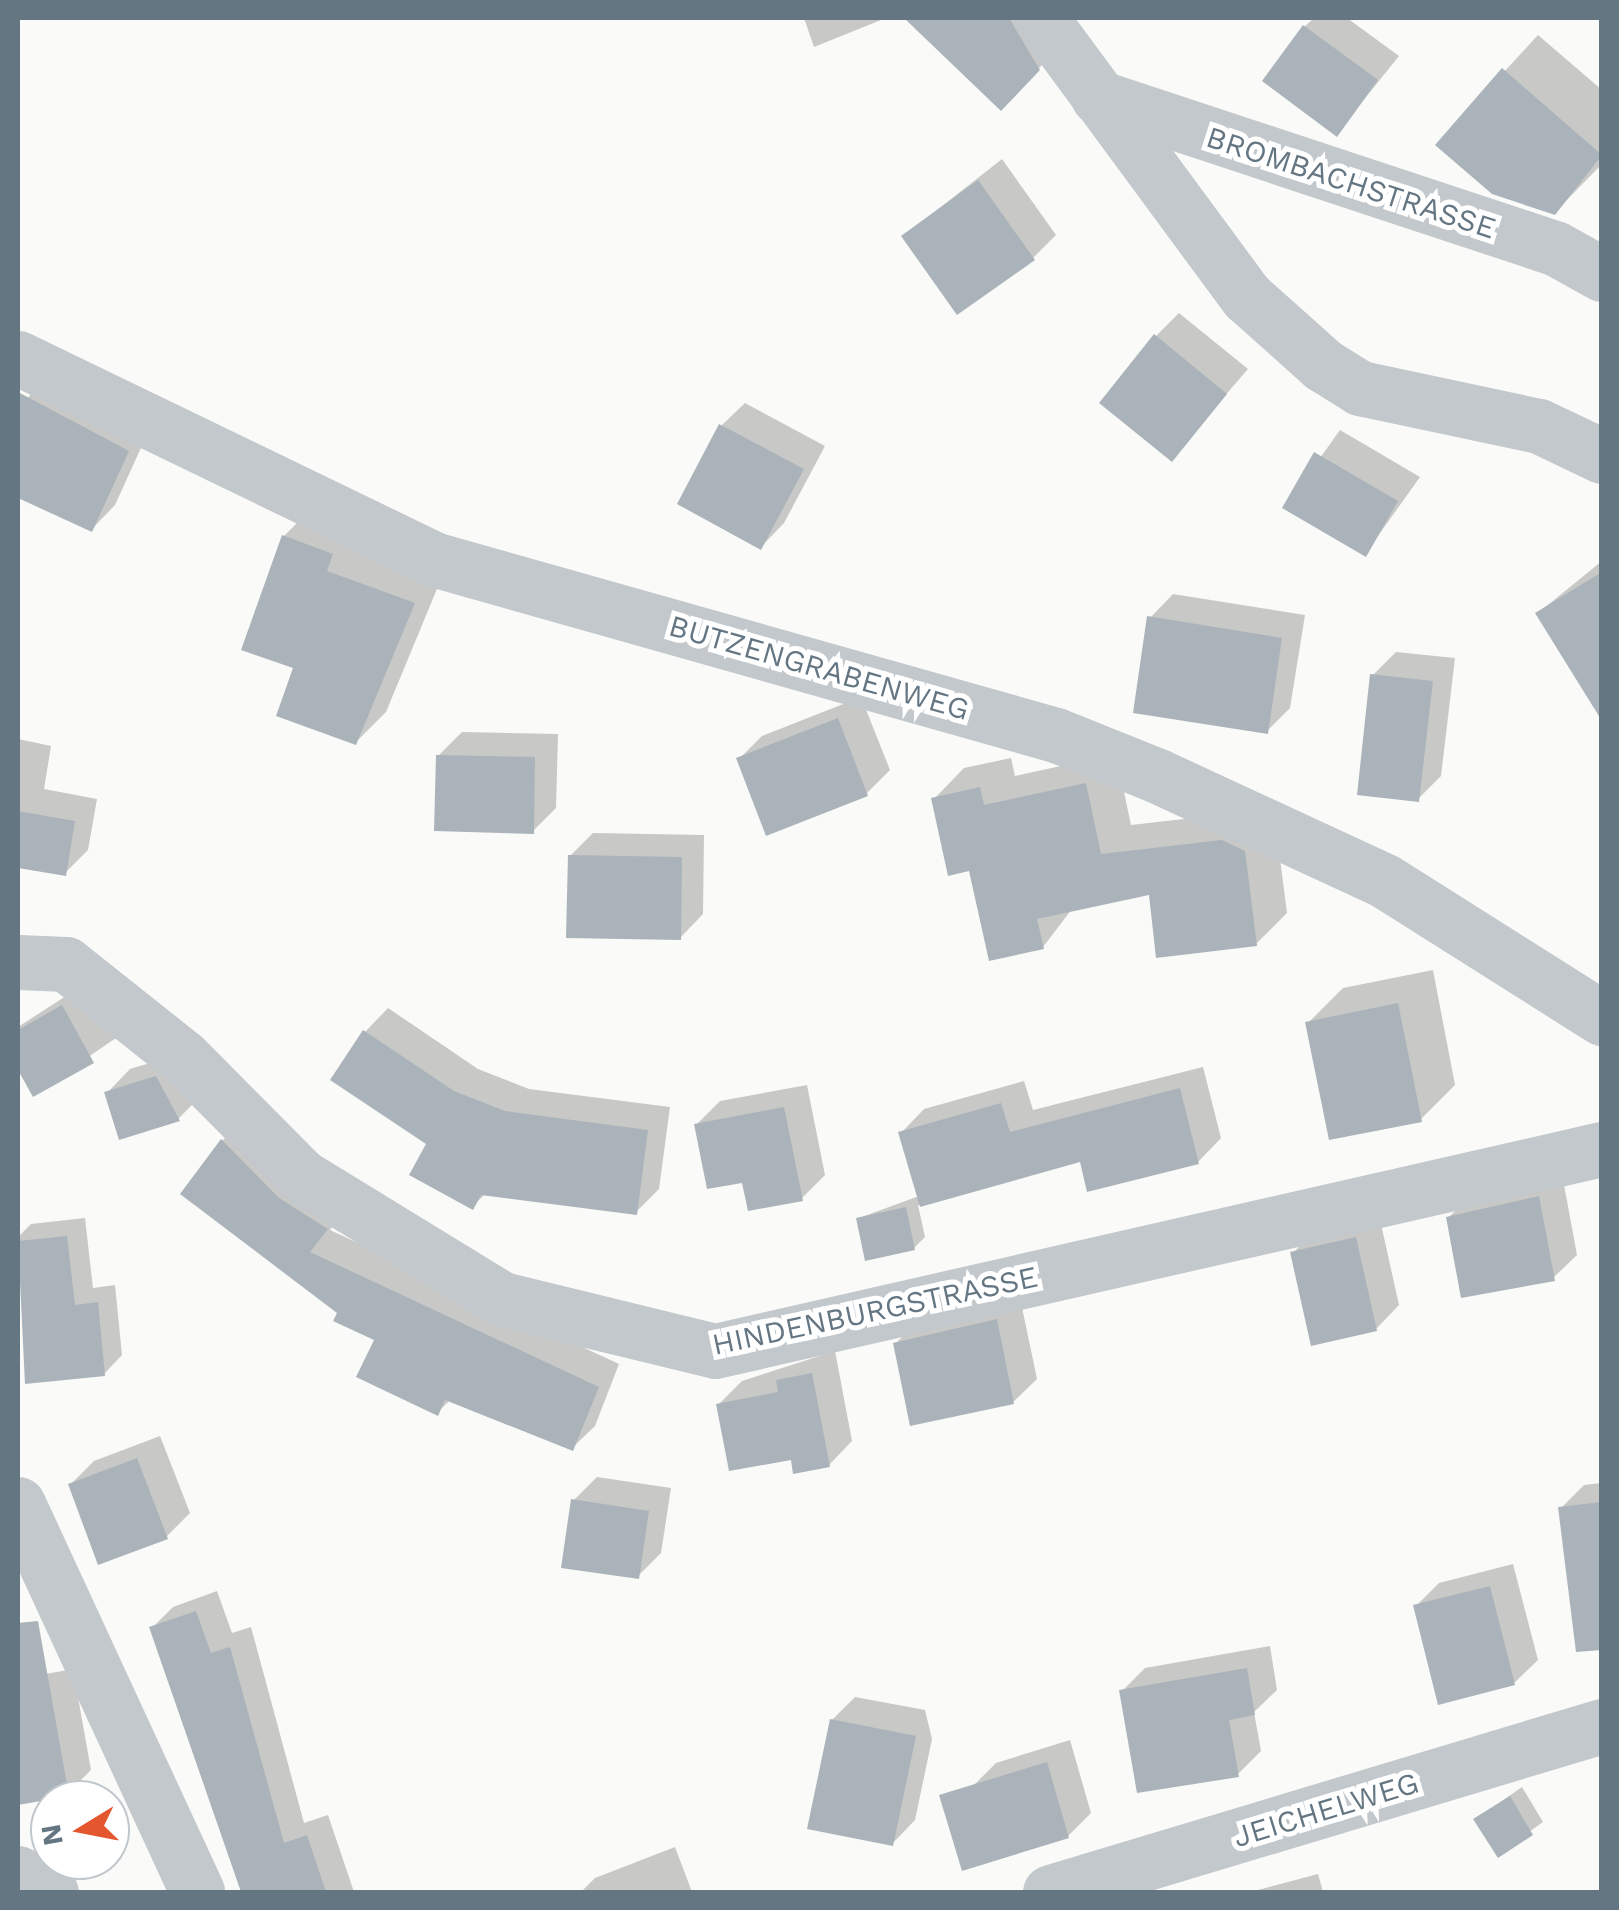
<!DOCTYPE html>
<html>
<head>
<meta charset="utf-8">
<style>
  body { margin:0 }
  #map { position:relative; width:1619px; height:1910px; overflow:hidden; background:#fafaf8; font-family:"Work Sans",sans-serif }
  div>[style] { position:absolute }
  .shadow>* { inset:0; background:#0003 }
  .building>* { inset:0; background:#aab3b9 }
  .minor>* { height:55px; margin:-27.5px; padding:0 27.5px; transform-origin:27.5px; border-radius:27.5px; background:#c3c8cc }
  span { translate:-50% -50%; white-space:nowrap; text-align:center; line-height:1.15; -webkit-text-stroke:10px #fff; paint-order:stroke }
  .street-label { font-size:30px; color:#657683 }
  .frame { position:absolute; inset:0; border:20px solid #657683; pointer-events:none }
  .north { position:absolute; left:30px; top:1780px; width:100px; height:100px; box-sizing:border-box; background:#fff; border:2px solid #c1c8cd; border-radius:50%; rotate:260deg; font-size:28px; font-weight:700; line-height:40px; text-align:center; color:#657683 }
  .north::after { content:''; display:block; margin:auto; width:35px; height:45px; background:#e4572e; clip-path:polygon(50% 0,100% 100%,50% 72%,0 100%) }
</style>
</head>
<body>
<div id="map">
  <div class="shadow">
    <div style="clip-path:polygon(804px 18px,886px 18px,814px 47px)"></div>
    <div style="clip-path:polygon(908px 18px,1046px 18px,1062px 44px,1001px 108px)"></div>
    <div style="clip-path:polygon(1314px 18px,1347px 18px,1399px 56px,1337px 133px,1304px 27px)"></div>
    <div style="clip-path:polygon(1538px 35px,1602px 90px,1602px 164px,1555px 212px,1438px 144px)"></div>
    <div style="clip-path:polygon(1002px 159px,1056px 235px,1033px 258px,904px 236px)"></div>
    <div style="clip-path:polygon(1179px 313px,1248px 369px,1171px 458px,1156px 336px)"></div>
    <div style="clip-path:polygon(47px 373px,150px 428px,115px 505px,92px 529px,18px 495px,18px 411px)"></div>
    <div style="clip-path:polygon(745px 403px,825px 446px,784px 523px,761px 547px,721px 426px)"></div>
    <div style="clip-path:polygon(1340px 430px,1420px 477px,1365px 554px,1285px 507px)"></div>
    <div style="clip-path:polygon(314px 506px,444px 572px,386px 712px,355px 743px,297px 667px,284px 536px)"></div>
    <div style="clip-path:polygon(1602px 561px,1601px 715px,1538px 613px)"></div>
    <div style="clip-path:polygon(1173px 594px,1305px 615px,1290px 708px,1267px 731px,1150px 618px)"></div>
    <div style="clip-path:polygon(1396px 652px,1455px 658px,1441px 776px,1418px 799px,1373px 675px)"></div>
    <div style="clip-path:polygon(861px 697px,890px 770px,867px 793px,739px 759px,762px 736px)"></div>
    <div style="clip-path:polygon(462px 732px,558px 734px,556px 808px,533px 831px,438px 756px)"></div>
    <div style="clip-path:polygon(18px 739px,51px 746px,44px 789px,97px 799px,88px 850px,65px 873px,18px 865px)"></div>
    <div style="clip-path:polygon(1116px 754px,1131px 825px,1254px 811px,1275px 820px,1287px 913px,1256px 944px,1151px 892px,1072px 909px,1043px 947px,971px 868px,934px 799px,964px 768px,1011px 758px,1015px 776px)"></div>
    <div style="clip-path:polygon(593px 833px,704px 835px,703px 914px,680px 938px,570px 856px)"></div>
    <div style="clip-path:polygon(1433px 970px,1455px 1085px,1421px 1119px,1308px 1023px,1343px 988px)"></div>
    <div style="clip-path:polygon(86px 983px,116px 1038px,34px 1094px,18px 1065px,18px 1027px)"></div>
    <div style="clip-path:polygon(388px 1008px,478px 1069px,529px 1089px,670px 1107px,659px 1189px,636px 1212px,486px 1193px,472px 1207px,365px 1032px)"></div>
    <div style="clip-path:polygon(180px 1054px,201px 1096px,178px 1119px,107px 1093px,130px 1069px)"></div>
    <div style="clip-path:polygon(1203px 1067px,1221px 1138px,1198px 1162px,1082px 1159px,918px 1205px,925px 1237px,914px 1248px,859px 1218px,919px 1196px,901px 1133px,924px 1109px,1024px 1081px,1033px 1110px)"></div>
    <div style="clip-path:polygon(807px 1085px,825px 1175px,802px 1198px,744px 1180px,697px 1124px,720px 1101px)"></div>
    <div style="clip-path:polygon(244px 1119px,348px 1206px,330px 1230px,619px 1364px,595px 1426px,572px 1448px,451px 1399px,437px 1413px,377px 1338px,340px 1312px,222px 1141px)"></div>
    <div style="clip-path:polygon(1562px 1174px,1577px 1255px,1553px 1278px,1449px 1217px,1472px 1194px)"></div>
    <div style="clip-path:polygon(1379px 1215px,1399px 1305px,1376px 1329px,1293px 1253px,1316px 1229px)"></div>
    <div style="clip-path:polygon(85px 1218px,93px 1288px,115px 1285px,122px 1355px,104px 1374px,27px 1381px,18px 1237px,31px 1224px)"></div>
    <div style="clip-path:polygon(1020px 1298px,1037px 1379px,1013px 1402px,896px 1343px,919px 1320px)"></div>
    <div style="clip-path:polygon(835px 1351px,852px 1441px,829px 1465px,793px 1457px,718px 1405px,742px 1381px)"></div>
    <div style="clip-path:polygon(160px 1436px,190px 1513px,166px 1537px,71px 1484px,94px 1461px)"></div>
    <div style="clip-path:polygon(597px 1477px,671px 1488px,661px 1553px,638px 1576px,574px 1500px)"></div>
    <div style="clip-path:polygon(1602px 1483px,1602px 1633px,1561px 1508px,1584px 1485px)"></div>
    <div style="clip-path:polygon(1513px 1564px,1538px 1660px,1514px 1683px,1416px 1606px,1439px 1583px)"></div>
    <div style="clip-path:polygon(217px 1591px,232px 1633px,251px 1627px,304px 1823px,328px 1815px,354px 1892px,243px 1892px,152px 1628px,173px 1607px)"></div>
    <div style="clip-path:polygon(1270px 1646px,1277px 1690px,1254px 1712px,1261px 1751px,1238px 1774px,1122px 1691px,1145px 1668px)"></div>
    <div style="clip-path:polygon(73px 1669px,91px 1770px,68px 1793px,18px 1803px,18px 1679px)"></div>
    <div style="clip-path:polygon(855px 1697px,925px 1710px,932px 1739px,915px 1820px,892px 1844px,832px 1720px)"></div>
    <div style="clip-path:polygon(1070px 1740px,1091px 1813px,1068px 1836px,973px 1786px,996px 1763px)"></div>
    <div style="clip-path:polygon(1522px 1787px,1543px 1822px,1498px 1854px,1476px 1819px)"></div>
    <div style="clip-path:polygon(675px 1847px,692px 1892px,581px 1892px,595px 1878px)"></div>
    <div style="clip-path:polygon(1318px 1874px,1323px 1892px,1250px 1892px)"></div>
  </div>
  <div class="building">
    <div style="clip-path:polygon(904px 18px,1009px 18px,1040px 70px,1001px 111px)"></div>
    <div style="clip-path:polygon(1303px 25px,1378px 80px,1337px 137px,1262px 81px)"></div>
    <div style="clip-path:polygon(1502px 68px,1602px 155px,1555px 215px,1492px 194px,1435px 145px)"></div>
    <div style="clip-path:polygon(978px 180px,1035px 260px,957px 315px,901px 236px)"></div>
    <div style="clip-path:polygon(1154px 334px,1227px 394px,1172px 462px,1099px 403px)"></div>
    <div style="clip-path:polygon(18px 392px,129px 451px,92px 532px,18px 498px)"></div>
    <div style="clip-path:polygon(719px 424px,804px 469px,761px 550px,677px 504px)"></div>
    <div style="clip-path:polygon(1314px 452px,1398px 501px,1366px 557px,1282px 508px)"></div>
    <div style="clip-path:polygon(282px 535px,333px 554px,327px 571px,415px 603px,356px 745px,276px 716px,293px 668px,241px 650px)"></div>
    <div style="clip-path:polygon(1602px 572px,1602px 721px,1535px 613px)"></div>
    <div style="clip-path:polygon(1147px 616px,1282px 638px,1268px 734px,1133px 713px)"></div>
    <div style="clip-path:polygon(1370px 674px,1433px 681px,1419px 802px,1357px 795px)"></div>
    <div style="clip-path:polygon(838px 718px,868px 796px,766px 836px,736px 758px)"></div>
    <div style="clip-path:polygon(436px 755px,535px 757px,534px 834px,434px 831px)"></div>
    <div style="clip-path:polygon(1086px 783px,1101px 854px,1222px 840px,1245px 851px,1257px 946px,1156px 958px,1149px 895px,1037px 919px,1044px 949px,989px 961px,969px 871px,948px 876px,931px 798px,980px 787px,984px 805px)"></div>
    <div style="clip-path:polygon(18px 811px,75px 821px,66px 876px,18px 868px)"></div>
    <div style="clip-path:polygon(568px 855px,682px 857px,681px 940px,566px 938px)"></div>
    <div style="clip-path:polygon(1398px 1003px,1422px 1122px,1329px 1140px,1305px 1022px)"></div>
    <div style="clip-path:polygon(62px 1005px,94px 1063px,33px 1097px,18px 1070px,18px 1030px)"></div>
    <div style="clip-path:polygon(363px 1030px,454px 1091px,505px 1111px,648px 1130px,637px 1215px,481px 1195px,473px 1210px,409px 1175px,426px 1144px,330px 1080px)"></div>
    <div style="clip-path:polygon(156px 1076px,180px 1121px,119px 1140px,104px 1092px)"></div>
    <div style="clip-path:polygon(1180px 1088px,1199px 1164px,1087px 1192px,1080px 1162px,920px 1207px,898px 1132px,1001px 1103px,1010px 1132px)"></div>
    <div style="clip-path:polygon(784px 1107px,803px 1201px,748px 1211px,742px 1183px,707px 1189px,694px 1124px)"></div>
    <div style="clip-path:polygon(221px 1139px,279px 1198px,328px 1229px,310px 1252px,599px 1387px,573px 1451px,445px 1400px,438px 1416px,356px 1377px,374px 1340px,333px 1321px,337px 1313px,180px 1194px)"></div>
    <div style="clip-path:polygon(1539px 1196px,1555px 1281px,1461px 1298px,1446px 1217px)"></div>
    <div style="clip-path:polygon(906px 1207px,915px 1250px,865px 1261px,856px 1218px)"></div>
    <div style="clip-path:polygon(67px 1236px,75px 1305px,98px 1302px,105px 1376px,25px 1384px,18px 1241px)"></div>
    <div style="clip-path:polygon(1356px 1237px,1377px 1331px,1311px 1346px,1290px 1252px)"></div>
    <div style="clip-path:polygon(997px 1319px,1014px 1404px,910px 1426px,893px 1343px)"></div>
    <div style="clip-path:polygon(812px 1373px,830px 1467px,793px 1474px,791px 1460px,729px 1471px,716px 1404px,778px 1392px,776px 1380px)"></div>
    <div style="clip-path:polygon(137px 1458px,168px 1539px,98px 1565px,68px 1484px)"></div>
    <div style="clip-path:polygon(571px 1499px,649px 1511px,639px 1579px,561px 1568px)"></div>
    <div style="clip-path:polygon(1602px 1502px,1602px 1650px,1576px 1652px,1558px 1507px)"></div>
    <div style="clip-path:polygon(1490px 1586px,1515px 1685px,1438px 1705px,1413px 1605px)"></div>
    <div style="clip-path:polygon(196px 1611px,211px 1653px,230px 1647px,284px 1843px,307px 1835px,326px 1892px,241px 1892px,149px 1627px)"></div>
    <div style="clip-path:polygon(38px 1621px,69px 1796px,18px 1805px,18px 1623px)"></div>
    <div style="clip-path:polygon(1247px 1668px,1255px 1715px,1229px 1720px,1239px 1777px,1137px 1793px,1119px 1690px)"></div>
    <div style="clip-path:polygon(830px 1719px,916px 1736px,893px 1846px,807px 1829px)"></div>
    <div style="clip-path:polygon(1047px 1762px,1069px 1838px,962px 1871px,939px 1795px)"></div>
    <div style="clip-path:polygon(1510px 1796px,1533px 1835px,1498px 1858px,1473px 1819px)"></div>
  </div>
  <div class="minor">
    <div style="left:1041px;top:18px;width:347px;rotate:53.6deg"></div>
    <div style="left:1247px;top:297px;width:102px;rotate:41.8deg"></div>
    <div style="left:1323px;top:365px;width:44px;rotate:31.9deg"></div>
    <div style="left:1360px;top:388px;width:183px;rotate:12deg"></div>
    <div style="left:1539px;top:426px;width:70px;rotate:25.5deg"></div>
    <div style="left:1098px;top:97px;width:481px;rotate:18.3deg"></div>
    <div style="left:1555px;top:248px;width:54px;rotate:29deg"></div>
    <div style="left:18px;top:358px;width:461px;rotate:25.8deg"></div>
    <div style="left:433px;top:559px;width:647px;rotate:15.78deg"></div>
    <div style="left:1056px;top:735px;width:110px;rotate:21.9deg"></div>
    <div style="left:1158px;top:776px;width:250px;rotate:24.8deg"></div>
    <div style="left:1385px;top:881px;width:257px;rotate:32.3deg"></div>
    <div style="left:18px;top:962px;width:48px;rotate:2.4deg"></div>
    <div style="left:66px;top:964px;width:149px;rotate:38.5deg"></div>
    <div style="left:183px;top:1057px;width:168px;rotate:45.2deg"></div>
    <div style="left:301px;top:1176px;width:236px;rotate:31.5deg"></div>
    <div style="left:502px;top:1299px;width:219px;rotate:13.7deg"></div>
    <div style="left:715px;top:1351px;width:910px;rotate:-12.83deg"></div>
    <div style="left:18px;top:1504px;width:427px;rotate:65.2deg"></div>
    <div style="left:18px;top:1873px;width:38px;rotate:30deg"></div>
    <div style="left:1050px;top:1892px;width:576px;rotate:-16.74deg"></div>
  </div>
  <div class="street-label">
    <span style="left:1351px;top:183px;rotate:18deg">BROMBACHSTRASSE</span>
    <span style="left:819px;top:668px;rotate:16deg">BUTZENGRABENWEG</span>
    <span style="left:875px;top:1311px;rotate:-12deg">HINDENBURGSTRASSE</span>
    <span style="left:1326px;top:1810px;rotate:-17deg">JEICHELWEG</span>
  </div>
  <div class="frame"></div>
  <div class="north">N</div>
</div>
</body>
</html>
